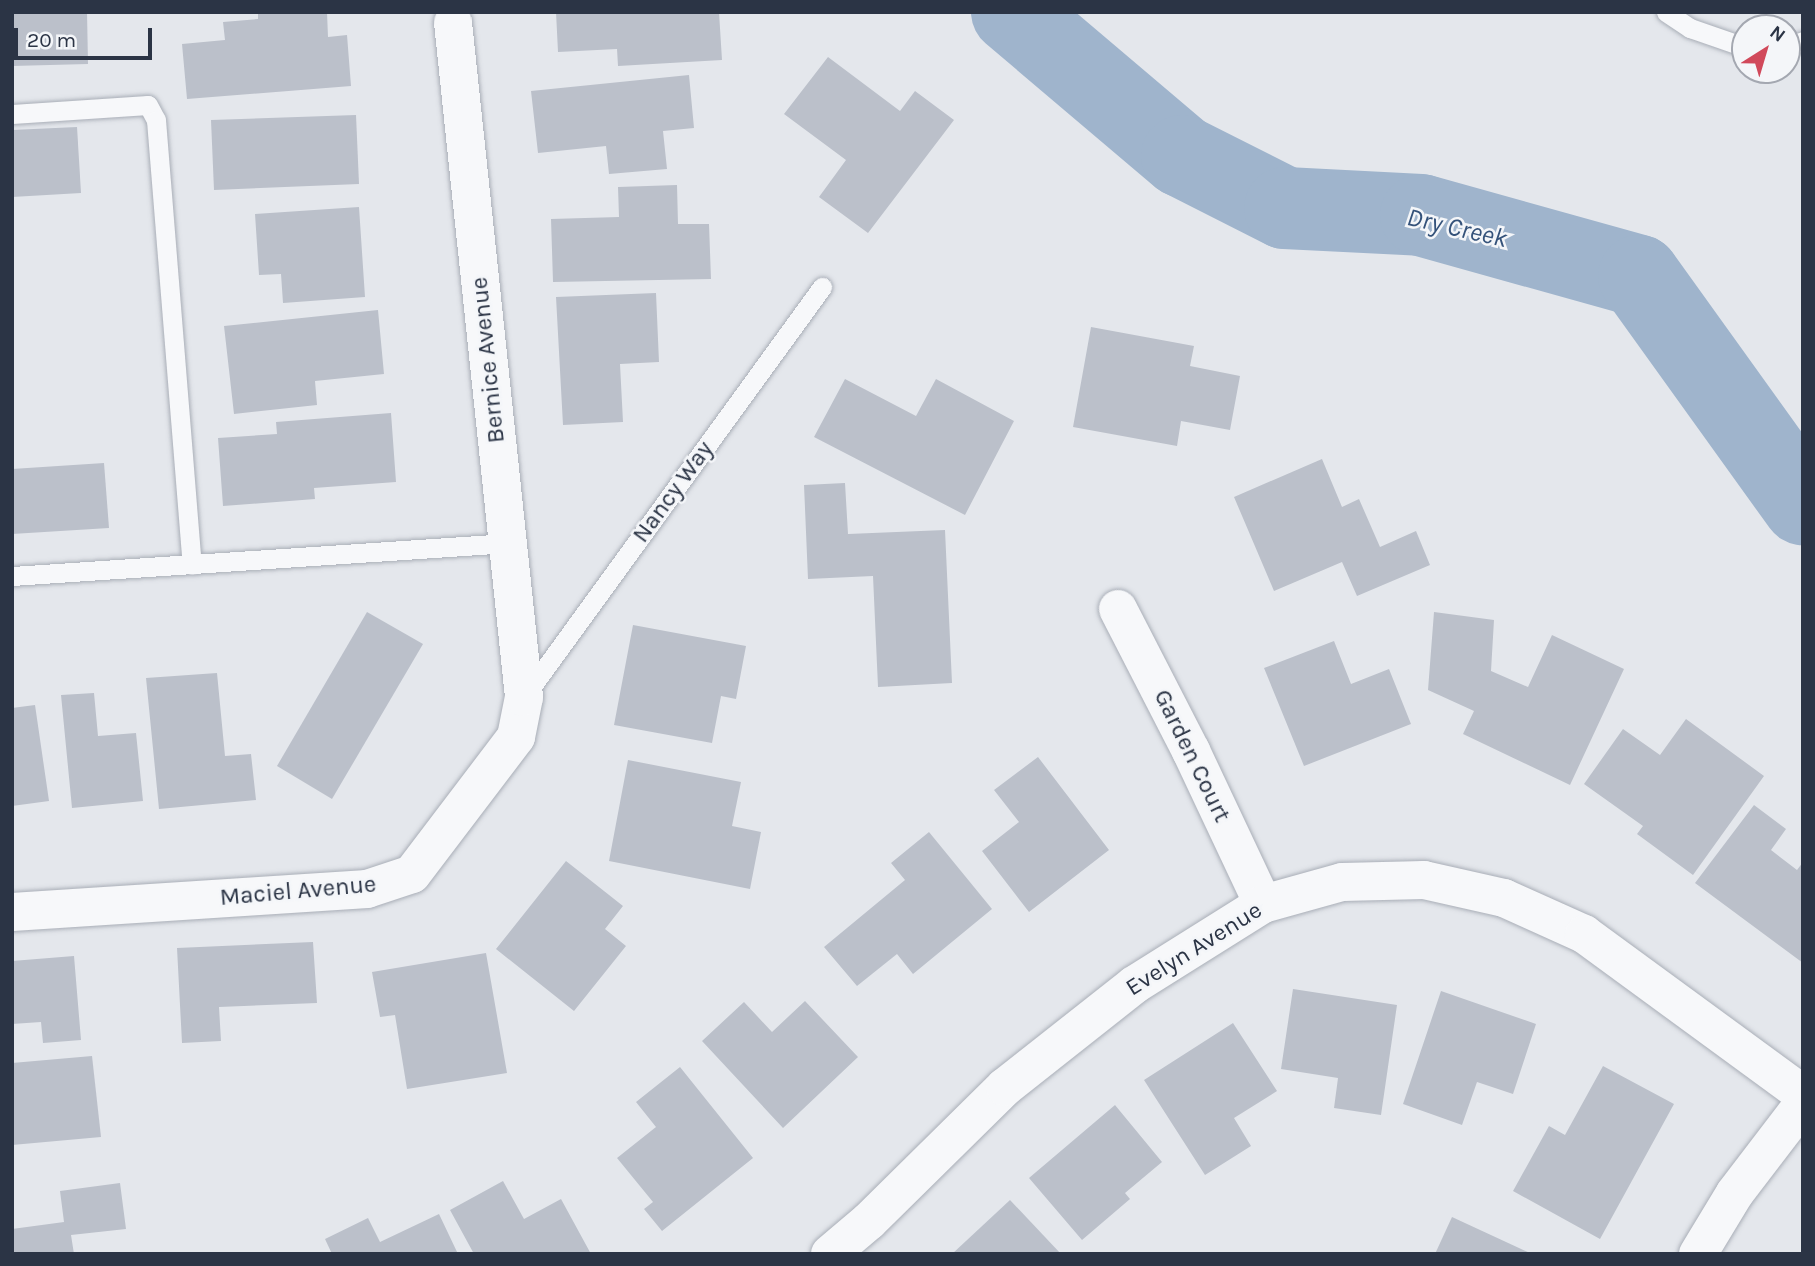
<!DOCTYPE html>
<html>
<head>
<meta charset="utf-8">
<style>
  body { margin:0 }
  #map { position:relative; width:1815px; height:1266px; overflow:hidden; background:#e4e7ec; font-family:Karla,sans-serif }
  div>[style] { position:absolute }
  .river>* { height:82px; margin:-41px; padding:0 41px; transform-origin:41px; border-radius:41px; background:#9fb4cc }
  .building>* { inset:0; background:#bbc0ca }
  .roads { filter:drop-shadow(0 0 2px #a9aeb7) drop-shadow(0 0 2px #a9aeb7) }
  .service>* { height:19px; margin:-9.5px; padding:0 9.5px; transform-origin:9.5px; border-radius:9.5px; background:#f7f8fa }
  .minor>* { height:38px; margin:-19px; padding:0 19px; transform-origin:19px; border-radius:19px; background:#f7f8fa }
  span { translate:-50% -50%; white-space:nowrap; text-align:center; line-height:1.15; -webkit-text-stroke:5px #f4f6f9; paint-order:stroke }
  .street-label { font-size:24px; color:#2b3445 }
  .water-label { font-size:26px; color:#34527a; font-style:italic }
  .frame { position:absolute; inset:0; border:14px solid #2b3445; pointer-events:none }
  .north { position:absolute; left:1731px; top:14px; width:70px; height:70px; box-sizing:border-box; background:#f4f6f9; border:2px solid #a4a8b1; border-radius:50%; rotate:37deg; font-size:19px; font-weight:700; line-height:28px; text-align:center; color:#2b3445 }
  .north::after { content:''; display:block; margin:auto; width:24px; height:32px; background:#d1495b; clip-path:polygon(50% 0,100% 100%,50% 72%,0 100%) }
  .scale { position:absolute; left:14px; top:28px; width:138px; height:32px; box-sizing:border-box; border:4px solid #2b3445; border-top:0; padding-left:9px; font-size:21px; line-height:24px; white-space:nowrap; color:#2b3445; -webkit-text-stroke:5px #f4f6f9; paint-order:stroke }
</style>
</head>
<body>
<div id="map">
  <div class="river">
    <div style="left:1012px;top:12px;width:223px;rotate:40.3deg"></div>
    <div style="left:1182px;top:156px;width:115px;rotate:26.8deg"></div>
    <div style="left:1285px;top:208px;width:136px;rotate:2.9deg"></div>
    <div style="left:1421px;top:215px;width:226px;rotate:15.6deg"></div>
    <div style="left:1639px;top:276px;width:281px;rotate:54.3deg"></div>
  </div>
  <div class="building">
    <div style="clip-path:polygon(12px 12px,87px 12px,88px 64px,12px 66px)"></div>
    <div style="clip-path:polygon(258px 12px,327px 12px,328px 37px,347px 35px,351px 86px,187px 99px,182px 44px,225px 40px,223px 22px,258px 19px)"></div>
    <div style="clip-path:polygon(556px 12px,719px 12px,722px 60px,618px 66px,617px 49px,558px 52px)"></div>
    <div style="clip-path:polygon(828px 57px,900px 111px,915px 91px,954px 120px,868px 233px,819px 197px,846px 160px,784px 114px)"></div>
    <div style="clip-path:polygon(689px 75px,694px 128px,663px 131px,667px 169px,609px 174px,606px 146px,538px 153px,531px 91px)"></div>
    <div style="clip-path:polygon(356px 115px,359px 184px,214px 190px,211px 120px)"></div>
    <div style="clip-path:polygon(77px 127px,81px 193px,12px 197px,12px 130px)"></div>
    <div style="clip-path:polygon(677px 185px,678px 224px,709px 224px,711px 279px,553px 282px,551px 219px,619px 217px,618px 187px)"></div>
    <div style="clip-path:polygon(359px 207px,365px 297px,283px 303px,281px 274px,259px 275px,255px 214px)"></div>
    <div style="clip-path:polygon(656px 293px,659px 362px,620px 364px,623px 422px,563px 425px,556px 297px)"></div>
    <div style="clip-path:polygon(378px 310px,384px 374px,315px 381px,317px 405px,234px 414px,224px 326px)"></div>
    <div style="clip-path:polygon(1091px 327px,1194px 346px,1190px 366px,1240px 376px,1230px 430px,1181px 421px,1177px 446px,1073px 427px)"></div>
    <div style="clip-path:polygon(845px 379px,916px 416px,936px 379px,1014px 421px,965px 515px,814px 437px)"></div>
    <div style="clip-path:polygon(391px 413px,396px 482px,314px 488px,315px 499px,223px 506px,218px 438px,277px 434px,276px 422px)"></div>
    <div style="clip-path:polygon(1322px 459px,1342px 507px,1359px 499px,1380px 547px,1416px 531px,1430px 565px,1357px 596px,1342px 562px,1274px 591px,1234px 497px)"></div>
    <div style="clip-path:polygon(104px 463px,109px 528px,12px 534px,12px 469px)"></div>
    <div style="clip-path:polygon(845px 483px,848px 534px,945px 530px,952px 683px,878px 687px,873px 576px,808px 579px,804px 485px)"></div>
    <div style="clip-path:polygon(367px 612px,423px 644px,332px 799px,277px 766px)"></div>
    <div style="clip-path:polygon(1434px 612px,1494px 620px,1491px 671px,1528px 687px,1552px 635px,1624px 669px,1570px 785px,1463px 734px,1474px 711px,1428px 690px)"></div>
    <div style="clip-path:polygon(633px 625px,746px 646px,736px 699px,721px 696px,712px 743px,614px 725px)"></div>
    <div style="clip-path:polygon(1334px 641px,1351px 684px,1389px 669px,1411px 724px,1304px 766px,1264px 668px)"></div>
    <div style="clip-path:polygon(217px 673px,225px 756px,251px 754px,256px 800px,159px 809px,146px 678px)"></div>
    <div style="clip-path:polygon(94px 693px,98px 736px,136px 733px,143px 801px,72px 808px,61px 695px)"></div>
    <div style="clip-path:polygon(35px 705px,49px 801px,12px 806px,12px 708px)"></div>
    <div style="clip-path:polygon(1686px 719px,1764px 776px,1693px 875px,1637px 834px,1643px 826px,1584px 784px,1623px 729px,1660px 755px)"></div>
    <div style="clip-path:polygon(1038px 757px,1109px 850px,1029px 912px,982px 851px,1019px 822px,994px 790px)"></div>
    <div style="clip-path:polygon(628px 760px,741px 782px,732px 826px,761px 832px,750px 889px,609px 861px)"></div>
    <div style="clip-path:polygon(1754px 805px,1786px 829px,1771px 850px,1797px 870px,1803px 862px,1803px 963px,1695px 883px)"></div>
    <div style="clip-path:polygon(929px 832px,992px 909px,913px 974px,897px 954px,857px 986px,824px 947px,905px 880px,891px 863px)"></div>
    <div style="clip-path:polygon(566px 861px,623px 906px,605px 929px,626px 946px,574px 1011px,496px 949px)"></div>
    <div style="clip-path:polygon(313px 942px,317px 1003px,219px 1007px,221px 1041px,182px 1043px,177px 948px)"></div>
    <div style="clip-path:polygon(486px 953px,507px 1073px,407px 1089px,395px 1015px,380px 1017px,372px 972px)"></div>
    <div style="clip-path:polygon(74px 956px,81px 1040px,43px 1043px,41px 1022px,12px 1024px,12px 961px)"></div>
    <div style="clip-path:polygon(1293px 989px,1397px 1005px,1381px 1115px,1334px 1108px,1338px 1078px,1281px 1069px)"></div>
    <div style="clip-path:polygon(1441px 991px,1536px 1024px,1513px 1094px,1477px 1082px,1462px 1125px,1403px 1104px)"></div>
    <div style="clip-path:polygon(805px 1001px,858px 1057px,783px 1128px,702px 1041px,744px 1002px,772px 1032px)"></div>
    <div style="clip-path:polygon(1233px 1023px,1277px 1091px,1234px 1118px,1251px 1146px,1205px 1175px,1144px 1080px)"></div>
    <div style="clip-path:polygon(92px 1056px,101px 1137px,12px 1145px,12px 1063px)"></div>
    <div style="clip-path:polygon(1603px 1066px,1674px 1104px,1600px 1239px,1513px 1191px,1549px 1126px,1565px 1135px)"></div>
    <div style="clip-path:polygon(680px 1067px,753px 1158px,662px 1231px,644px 1209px,653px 1202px,617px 1158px,656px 1127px,636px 1102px)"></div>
    <div style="clip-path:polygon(1115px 1105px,1162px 1162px,1125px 1193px,1130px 1199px,1082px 1240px,1029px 1178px)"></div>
    <div style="clip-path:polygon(503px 1181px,524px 1219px,561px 1199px,591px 1254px,474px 1254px,450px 1210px)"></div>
    <div style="clip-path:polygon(120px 1183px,126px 1229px,71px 1235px,74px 1254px,12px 1254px,12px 1229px,64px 1222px,60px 1191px)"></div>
    <div style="clip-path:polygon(1010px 1200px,1061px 1254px,952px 1254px)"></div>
    <div style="clip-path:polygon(439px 1214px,458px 1254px,332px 1254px,325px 1239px,368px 1218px,380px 1242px)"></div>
    <div style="clip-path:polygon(1452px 1217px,1532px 1254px,1435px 1254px)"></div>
  </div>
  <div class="roads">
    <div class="service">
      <div style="left:1666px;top:12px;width:29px;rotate:34deg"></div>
      <div style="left:1690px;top:28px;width:58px;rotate:19.1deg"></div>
      <div style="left:1787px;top:46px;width:17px;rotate:-17deg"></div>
      <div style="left:12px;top:114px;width:136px;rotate:-3.8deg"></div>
      <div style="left:148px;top:105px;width:17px;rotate:62deg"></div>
      <div style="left:156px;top:120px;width:446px;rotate:85.4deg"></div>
      <div style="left:12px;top:576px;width:497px;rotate:-3.8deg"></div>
      <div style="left:527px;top:693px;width:502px;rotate:-54deg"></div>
    </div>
    <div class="minor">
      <div style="left:1118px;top:609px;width:160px;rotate:62.8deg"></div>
      <div style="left:1191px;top:751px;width:169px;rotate:64.8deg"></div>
      <div style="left:12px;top:912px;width:356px;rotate:-3.7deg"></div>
      <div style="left:367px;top:889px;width:47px;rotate:-18.4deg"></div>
      <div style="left:412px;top:874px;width:172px;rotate:-52.8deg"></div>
      <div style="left:516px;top:737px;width:41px;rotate:-78.7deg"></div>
      <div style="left:524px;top:697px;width:678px;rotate:-96.01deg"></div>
      <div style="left:830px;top:1254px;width:51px;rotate:-40.2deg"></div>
      <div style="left:869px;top:1221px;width:191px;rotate:-44.6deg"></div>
      <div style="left:1005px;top:1087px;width:164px;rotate:-38.3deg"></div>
      <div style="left:1134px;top:985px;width:152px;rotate:-32.1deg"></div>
      <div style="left:1263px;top:904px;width:82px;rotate:-15.6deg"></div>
      <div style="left:1342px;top:882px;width:82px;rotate:-1.4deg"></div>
      <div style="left:1424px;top:880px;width:82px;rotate:12.7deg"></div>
      <div style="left:1504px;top:898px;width:88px;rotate:24.2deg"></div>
      <div style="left:1584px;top:934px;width:271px;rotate:36.2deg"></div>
      <div style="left:1698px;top:1254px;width:71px;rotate:-58.8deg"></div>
      <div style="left:1735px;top:1193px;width:112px;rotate:-52.6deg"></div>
    </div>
  </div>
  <div class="street-label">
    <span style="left:488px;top:360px;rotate:-96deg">Bernice Avenue</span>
    <span style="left:673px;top:492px;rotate:-54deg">Nancy Way</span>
    <span style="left:1192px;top:756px;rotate:64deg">Garden Court</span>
    <span style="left:298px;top:891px;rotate:-5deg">Maciel Avenue</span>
    <span style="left:1194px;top:949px;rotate:-32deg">Evelyn Avenue</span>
  </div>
  <div class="water-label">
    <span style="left:1457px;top:228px;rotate:13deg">Dry Creek</span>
  </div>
  <div class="frame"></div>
  <div class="north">N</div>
  <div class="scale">20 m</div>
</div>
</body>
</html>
